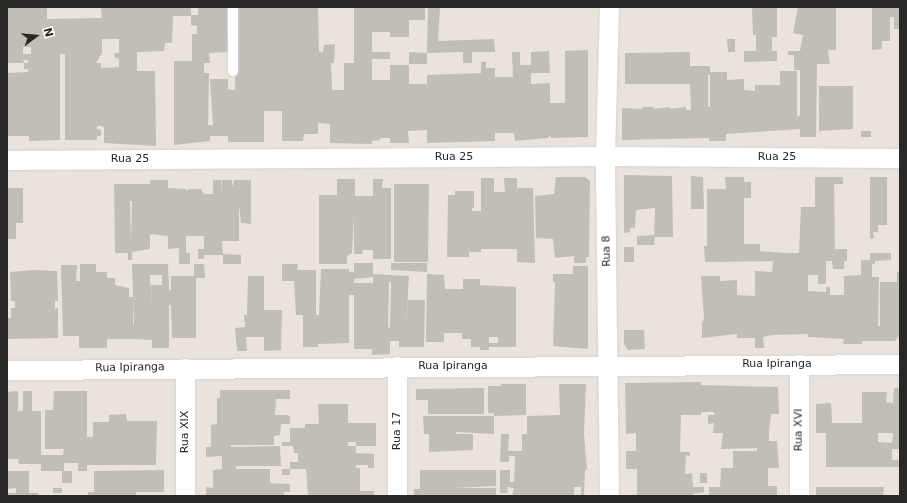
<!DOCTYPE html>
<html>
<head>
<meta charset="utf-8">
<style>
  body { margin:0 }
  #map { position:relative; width:907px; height:503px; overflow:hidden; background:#e9e3db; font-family:"DejaVu Sans",sans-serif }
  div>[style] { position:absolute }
  .building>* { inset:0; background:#c1bdb7 }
  .roads { filter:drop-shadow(0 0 1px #d0d3df) drop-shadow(0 0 1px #d0d3df) }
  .service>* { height:10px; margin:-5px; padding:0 5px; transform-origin:5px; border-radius:5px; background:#fff }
  .minor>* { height:19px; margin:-9.5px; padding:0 9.5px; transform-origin:9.5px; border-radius:9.5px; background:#fff }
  span { translate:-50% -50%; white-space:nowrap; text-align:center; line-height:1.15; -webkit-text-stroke:3px #fff; paint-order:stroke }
  .street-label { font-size:11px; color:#282828 }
  .frame { position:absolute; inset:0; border:8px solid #282828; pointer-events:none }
  .north { position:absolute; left:16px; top:16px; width:40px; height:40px; -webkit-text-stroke:3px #fff; paint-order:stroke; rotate:74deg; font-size:11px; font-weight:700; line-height:16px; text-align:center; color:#282828 }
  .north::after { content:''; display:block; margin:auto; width:14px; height:18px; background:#282828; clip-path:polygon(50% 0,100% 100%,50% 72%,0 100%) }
</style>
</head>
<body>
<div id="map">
  <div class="building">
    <div style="clip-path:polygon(evenodd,7px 7px,47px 7px,47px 19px,102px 18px,101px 7px,191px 7px,191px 15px,198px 15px,198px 7px,227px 7px,228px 52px,209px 53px,210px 63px,204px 63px,204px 73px,209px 73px,208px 125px,213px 125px,210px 79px,228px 79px,228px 89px,235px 90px,236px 7px,318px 7px,319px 52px,323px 52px,324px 45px,335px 44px,334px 63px,331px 63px,332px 90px,344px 90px,344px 63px,354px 63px,354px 7px,425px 7px,425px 20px,409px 20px,409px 37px,390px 37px,390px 32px,372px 32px,372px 52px,390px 52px,390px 59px,372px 59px,372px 80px,390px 80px,390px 65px,409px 65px,409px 84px,427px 84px,427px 75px,481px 73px,481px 62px,486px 62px,486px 68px,495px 68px,495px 77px,513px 77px,512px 52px,520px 52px,520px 65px,531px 65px,531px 52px,549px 51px,550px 73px,531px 73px,531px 84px,550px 83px,550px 103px,565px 103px,565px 51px,588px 50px,588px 137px,551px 138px,550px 135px,548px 138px,515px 141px,514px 133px,495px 133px,495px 141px,427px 143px,427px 130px,408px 131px,409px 143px,390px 143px,390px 138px,380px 138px,380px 140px,372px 141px,372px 144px,330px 143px,330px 124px,318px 123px,318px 134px,304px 134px,303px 141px,282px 141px,282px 111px,264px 111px,264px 142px,228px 142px,228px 136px,210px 136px,210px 141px,174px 145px,174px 61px,192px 61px,192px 34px,197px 34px,197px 26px,191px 25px,191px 16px,173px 16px,172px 43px,165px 43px,164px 51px,137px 52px,137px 71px,155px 71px,156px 146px,104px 143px,104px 127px,101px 126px,97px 126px,97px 129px,101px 130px,101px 136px,97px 136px,97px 140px,65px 140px,65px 54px,60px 54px,60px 140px,29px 141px,29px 136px,7px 136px,7px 73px,28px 72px,28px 69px,24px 69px,24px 63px,28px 63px,28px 60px,23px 60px,24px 63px,7px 63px,7px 7px,102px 39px,119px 39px,119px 53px,114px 53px,115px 58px,119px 58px,119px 67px,101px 68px,101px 63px,96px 63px,102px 53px,102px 39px,7px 7px,23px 47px,31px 47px,31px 54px,23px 54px,23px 47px)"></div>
    <div style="clip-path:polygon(428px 7px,440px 7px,438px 41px,494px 39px,495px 52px,472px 52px,472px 63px,463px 63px,463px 52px,427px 53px)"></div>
    <div style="clip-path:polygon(752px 7px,777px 7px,777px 37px,772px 37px,772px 51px,777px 51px,777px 61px,744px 62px,744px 51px,756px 51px,756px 35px,753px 35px)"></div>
    <div style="clip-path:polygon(evenodd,798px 7px,836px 7px,836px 50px,828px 50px,830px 64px,817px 64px,816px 137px,800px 137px,800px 129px,726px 134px,726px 141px,709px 141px,709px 138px,622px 140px,622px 108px,642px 109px,642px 107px,654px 107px,654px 109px,670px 107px,670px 109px,686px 107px,686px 110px,691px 110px,690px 84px,625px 84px,625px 53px,690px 52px,690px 66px,710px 66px,710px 72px,727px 72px,727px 80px,744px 79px,744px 90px,755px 91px,755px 85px,780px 85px,780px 71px,797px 71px,797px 116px,800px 116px,800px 70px,794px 70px,794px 55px,788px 55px,788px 51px,800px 51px,803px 35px,793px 33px,798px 7px,708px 75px,710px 75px,710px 107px,708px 107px,708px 75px)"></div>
    <div style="clip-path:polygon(872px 7px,900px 7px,900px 29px,894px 29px,894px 17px,890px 17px,890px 41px,882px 41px,882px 49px,872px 50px)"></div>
    <div style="clip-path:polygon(727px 39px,735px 39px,735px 52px,728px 52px)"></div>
    <div style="clip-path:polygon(409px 52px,427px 53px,427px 64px,409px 64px)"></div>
    <div style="clip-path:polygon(819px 86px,853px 86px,853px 129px,819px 131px)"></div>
    <div style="clip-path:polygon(861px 131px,871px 131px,871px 137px,861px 137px)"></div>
    <div style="clip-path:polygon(624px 175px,672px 176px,673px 237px,655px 237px,654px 245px,637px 245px,637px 236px,654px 235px,655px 208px,636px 210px,635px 228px,630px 228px,630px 232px,624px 233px)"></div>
    <div style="clip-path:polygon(691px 176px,703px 177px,704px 209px,691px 209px)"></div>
    <div style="clip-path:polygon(556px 177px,585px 177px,590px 181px,589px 257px,586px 257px,586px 263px,574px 263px,574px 256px,555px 258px,553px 239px,536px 238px,535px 196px,554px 194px)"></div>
    <div style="clip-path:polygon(725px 177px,744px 177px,744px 182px,751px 182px,751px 198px,744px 198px,744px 244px,760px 244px,760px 251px,786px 253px,799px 253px,801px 207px,815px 207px,815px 177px,843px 177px,843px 184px,834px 184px,835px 249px,847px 249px,847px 261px,844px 261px,844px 269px,833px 269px,832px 261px,826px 261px,826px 284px,818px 284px,818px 275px,808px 275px,808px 291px,826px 292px,826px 287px,830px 287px,830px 295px,844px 295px,844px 276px,861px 275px,861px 260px,870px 260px,870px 253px,891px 253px,891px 260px,875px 261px,875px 264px,872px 264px,872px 277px,879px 277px,878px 326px,880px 326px,880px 282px,897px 282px,897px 272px,900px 272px,900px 345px,898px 336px,895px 341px,862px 341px,862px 344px,843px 344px,844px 339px,808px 337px,808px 334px,773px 335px,763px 337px,764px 348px,755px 348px,755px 338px,737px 338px,737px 334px,702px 338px,702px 323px,704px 319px,701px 276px,720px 276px,720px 281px,737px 280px,737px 295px,755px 296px,755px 271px,772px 272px,773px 261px,705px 262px,704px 246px,707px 246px,707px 189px,726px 189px)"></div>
    <div style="clip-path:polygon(870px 177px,887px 177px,887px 225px,878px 225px,878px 232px,873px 232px,874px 238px,870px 239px)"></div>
    <div style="clip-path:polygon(481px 178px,494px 178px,494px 192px,505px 192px,504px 178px,517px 178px,517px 188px,533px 188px,535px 263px,517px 262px,517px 249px,481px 249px,481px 252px,469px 252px,469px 257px,447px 257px,448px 195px,455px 195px,455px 191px,474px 191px,474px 208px,472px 208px,472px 211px,481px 211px)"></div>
    <div style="clip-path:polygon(337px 179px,355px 179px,355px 196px,373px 196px,373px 179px,383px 179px,382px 188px,391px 188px,391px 259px,373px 259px,373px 250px,363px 250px,362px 254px,354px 254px,354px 216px,352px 253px,347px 256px,347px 264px,319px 264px,319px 195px,337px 195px)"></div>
    <div style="clip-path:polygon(evenodd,150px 180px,168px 180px,168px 188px,186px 189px,186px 191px,189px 189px,201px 189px,204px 194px,213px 194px,213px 180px,221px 180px,222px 194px,222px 180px,232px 180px,232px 187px,234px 180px,251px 180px,251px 224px,241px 223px,239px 204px,239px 241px,222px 241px,223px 255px,204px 255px,204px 259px,198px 259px,198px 249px,204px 249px,204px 236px,186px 236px,186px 253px,190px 253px,190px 264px,179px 264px,179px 248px,168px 249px,168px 236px,150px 234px,150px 249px,132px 252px,132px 260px,128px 260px,128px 253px,115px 253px,114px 184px,150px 184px,150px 180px,130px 201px,132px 201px,131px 244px,130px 201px)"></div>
    <div style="clip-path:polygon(394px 184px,429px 184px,428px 262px,394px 262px)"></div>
    <div style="clip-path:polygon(7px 188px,23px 188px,23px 223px,16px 223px,16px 239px,7px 239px)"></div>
    <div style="clip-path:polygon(624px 247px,634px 247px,634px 262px,624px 262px)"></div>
    <div style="clip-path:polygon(223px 254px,241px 255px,241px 264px,223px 264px)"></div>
    <div style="clip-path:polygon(evenodd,354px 263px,373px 263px,373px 274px,409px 276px,406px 327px,408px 300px,425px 300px,424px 347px,399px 347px,399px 341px,390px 341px,390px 354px,372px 355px,372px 349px,354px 349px,354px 295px,349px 295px,349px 343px,318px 344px,318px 347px,303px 347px,303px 315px,296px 315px,294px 281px,282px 281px,282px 264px,298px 264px,297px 270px,316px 270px,316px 315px,319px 315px,321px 269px,349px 269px,349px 272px,354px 272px,354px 263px,373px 277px,373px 283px,354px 283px,354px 279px,373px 277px,354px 263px,389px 282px,391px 282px,390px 328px,388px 327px,389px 282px)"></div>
    <div style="clip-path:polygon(391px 263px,427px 263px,427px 272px,391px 270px)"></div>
    <div style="clip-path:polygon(evenodd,80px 264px,96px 264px,96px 272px,107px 272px,107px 278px,115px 278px,115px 285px,129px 288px,129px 297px,133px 297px,133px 325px,134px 325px,132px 264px,168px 264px,169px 290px,171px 290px,171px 276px,194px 276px,194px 264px,204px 264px,205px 278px,196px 278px,196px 338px,172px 338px,171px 305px,169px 305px,169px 348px,152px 348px,152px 340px,133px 339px,107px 339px,107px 348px,79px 348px,79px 336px,63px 336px,61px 265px,77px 265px,76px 281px,80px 281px,80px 264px,150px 275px,162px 275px,162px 285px,151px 285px,152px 310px,150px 275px)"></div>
    <div style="clip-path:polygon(573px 266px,588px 266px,588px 349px,553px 346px,555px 282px,553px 282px,553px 274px,573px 274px)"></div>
    <div style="clip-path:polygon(35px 270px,57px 271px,58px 301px,55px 301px,55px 309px,58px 308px,58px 338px,8px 339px,8px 318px,11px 318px,11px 308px,15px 308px,15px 301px,11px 301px,10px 272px)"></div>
    <div style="clip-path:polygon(evenodd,427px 274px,444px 275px,445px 289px,463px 289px,463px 279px,480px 279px,480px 285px,516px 287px,516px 347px,489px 347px,489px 350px,480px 350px,480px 347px,471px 347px,471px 339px,462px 339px,462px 333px,444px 333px,444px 342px,426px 342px,427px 274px,489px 337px,498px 337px,498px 343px,489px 343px,489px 337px)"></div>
    <div style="clip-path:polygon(248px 276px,264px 276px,264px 310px,282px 310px,281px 350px,264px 351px,264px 337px,246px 337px,247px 351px,237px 351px,235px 328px,245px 327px,244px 315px,247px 315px)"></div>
    <div style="clip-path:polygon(624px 330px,644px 330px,645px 349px,628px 350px,624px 344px)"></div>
    <div style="clip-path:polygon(701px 382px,701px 385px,778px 387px,779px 414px,771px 414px,769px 432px,769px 441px,777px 441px,779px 468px,768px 468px,768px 486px,777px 486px,777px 496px,709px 496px,709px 487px,720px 487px,721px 468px,733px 468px,733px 451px,757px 451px,757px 448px,721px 449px,723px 433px,713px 433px,714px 423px,708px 424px,708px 415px,714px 415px,714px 412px,701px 412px,701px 415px,681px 415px,680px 452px,690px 452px,690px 456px,686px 455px,685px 474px,692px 473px,693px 487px,704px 487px,704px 492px,693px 494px,693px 496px,637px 496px,637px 469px,626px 469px,626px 451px,636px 451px,636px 433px,626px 434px,625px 383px)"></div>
    <div style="clip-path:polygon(501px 384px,526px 384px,526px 415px,494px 416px,494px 413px,488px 413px,488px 386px,501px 386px)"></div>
    <div style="clip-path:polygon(559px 384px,586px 384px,584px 434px,587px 470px,585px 470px,584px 496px,581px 496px,581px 487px,574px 487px,574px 496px,512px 496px,514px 488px,507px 487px,508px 493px,500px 493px,500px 470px,510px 470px,510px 482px,514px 482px,515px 459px,515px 456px,509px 456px,509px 462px,500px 462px,501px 434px,509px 434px,508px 451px,522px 451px,522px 434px,527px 434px,527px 416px,560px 415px)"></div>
    <div style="clip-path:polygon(484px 388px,484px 414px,428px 414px,428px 400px,416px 400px,416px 389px)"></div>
    <div style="clip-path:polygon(evenodd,894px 388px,900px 388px,900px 449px,892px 449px,892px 460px,900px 460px,900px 467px,826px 467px,826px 433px,816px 433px,816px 404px,831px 403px,832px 423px,862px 423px,862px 392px,887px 392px,886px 402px,893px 403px,894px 388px,878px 433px,893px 433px,892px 443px,878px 442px,878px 433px)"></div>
    <div style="clip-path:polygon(220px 390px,290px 390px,290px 399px,276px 399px,275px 415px,287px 415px,290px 417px,290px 424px,281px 424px,280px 435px,274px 436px,274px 445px,231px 445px,231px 447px,280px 446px,281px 466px,236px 466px,236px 469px,270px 469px,270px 483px,290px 484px,290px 492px,284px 492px,284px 496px,206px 496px,206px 487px,213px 488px,213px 470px,222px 469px,222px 456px,206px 457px,206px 447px,211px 447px,211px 425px,217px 424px,217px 398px,220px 398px)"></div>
    <div style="clip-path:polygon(18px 391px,18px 411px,23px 411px,23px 391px,32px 391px,32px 411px,41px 411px,41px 455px,63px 455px,64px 449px,45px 449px,45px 410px,53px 410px,54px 391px,87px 391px,87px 437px,93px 437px,93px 422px,109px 422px,109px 415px,126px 414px,127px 421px,157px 421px,156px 465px,87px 465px,87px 471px,78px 471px,78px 463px,64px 463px,64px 471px,72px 471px,72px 483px,62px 483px,62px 471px,41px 471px,41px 464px,19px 464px,18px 459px,7px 459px,7px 392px)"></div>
    <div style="clip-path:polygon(318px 404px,348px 404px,348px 423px,376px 423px,376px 446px,356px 446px,356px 442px,348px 442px,348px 446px,356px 446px,356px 453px,374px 454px,374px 468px,368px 468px,368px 465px,356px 465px,356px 468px,360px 468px,360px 491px,374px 491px,374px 496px,308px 496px,306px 469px,290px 469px,290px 462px,298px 462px,298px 453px,294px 453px,293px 446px,282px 446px,282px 442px,290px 442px,290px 428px,305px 428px,305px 424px,319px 424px)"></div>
    <div style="clip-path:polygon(423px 416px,494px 416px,494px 434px,456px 432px,456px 434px,473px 434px,473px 450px,429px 452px,429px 434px,424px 434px)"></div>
    <div style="clip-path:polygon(282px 469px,290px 469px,290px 475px,282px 475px)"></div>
    <div style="clip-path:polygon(164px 470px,164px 492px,136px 492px,136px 496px,88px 496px,88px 492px,94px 492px,94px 471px)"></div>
    <div style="clip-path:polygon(420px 470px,496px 470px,496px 486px,452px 488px,496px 488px,496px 496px,414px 496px,414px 489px,420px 489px)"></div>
    <div style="clip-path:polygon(7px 471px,29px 471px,29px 493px,38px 493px,39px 496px,7px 496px,7px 493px,16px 493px,16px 488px,7px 489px)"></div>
    <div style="clip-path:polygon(700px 473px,707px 473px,707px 483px,700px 483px)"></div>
    <div style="clip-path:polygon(816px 487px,884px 487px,883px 496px,816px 496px)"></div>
    <div style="clip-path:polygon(53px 488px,62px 488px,62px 493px,53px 493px)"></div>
  </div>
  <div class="roads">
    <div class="service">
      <div style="left:233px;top:71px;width:64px;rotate:-90deg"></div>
    </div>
    <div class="minor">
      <div style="left:7px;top:160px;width:598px;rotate:-0.38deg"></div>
      <div style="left:605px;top:156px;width:295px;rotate:0.4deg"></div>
      <div style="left:7px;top:370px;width:893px;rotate:-0.38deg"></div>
      <div style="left:185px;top:496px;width:128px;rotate:-90deg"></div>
      <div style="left:397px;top:496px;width:130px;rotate:-90deg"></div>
      <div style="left:609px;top:496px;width:340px;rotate:-90.7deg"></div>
      <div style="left:605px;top:156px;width:149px;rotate:-88.5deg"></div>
      <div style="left:799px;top:496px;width:132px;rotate:-90deg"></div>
    </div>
  </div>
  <div class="street-label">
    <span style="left:454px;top:157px">Rua 25</span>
    <span style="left:777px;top:157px">Rua 25</span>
    <span style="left:130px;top:159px">Rua 25</span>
    <span style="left:607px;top:251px;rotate:-91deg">Rua 8</span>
    <span style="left:777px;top:364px">Rua Ipiranga</span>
    <span style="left:453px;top:366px">Rua Ipiranga</span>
    <span style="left:130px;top:368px;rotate:-1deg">Rua Ipiranga</span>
    <span style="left:799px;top:430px;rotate:-90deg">Rua XVI</span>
    <span style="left:397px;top:431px;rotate:-90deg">Rua 17</span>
    <span style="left:185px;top:432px;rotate:-90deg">Rua XIX</span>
  </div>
  <div class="frame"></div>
  <div class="north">N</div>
</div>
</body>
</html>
